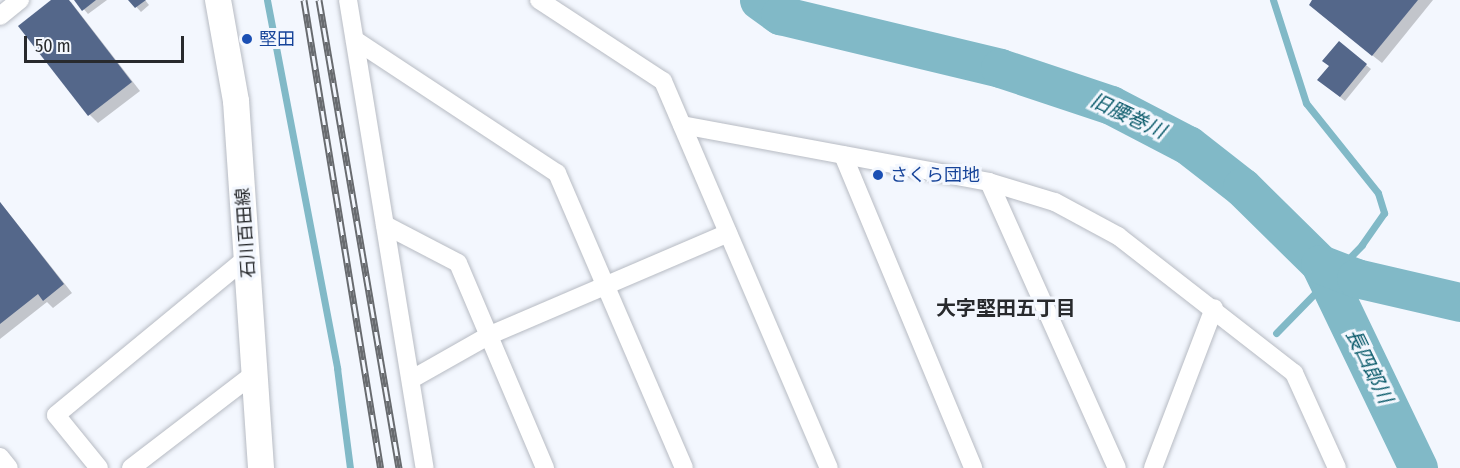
<!DOCTYPE html>
<html>
<head>
<meta charset="utf-8">
<style>
  body { margin:0 }
  #map { position:relative; width:1460px; height:468px; overflow:hidden; background:#f3f7fe; font-family:"Fira Sans Condensed","Noto Sans JP",sans-serif }
  div>[style] { position:absolute }
  .shadow>* { inset:0; background:#0003 }
  .stream>* { height:7px; margin:-3.5px; padding:0 3.5px; transform-origin:3.5px; border-radius:3.5px; background:#81b9c7 }
  .river>* { height:39px; margin:-19.5px; padding:0 19.5px; transform-origin:19.5px; border-radius:19.5px; background:#81b9c7 }
  .building>* { inset:0; background:#54678a }
  .roads { filter:drop-shadow(0 0 2px #b7bbc3) drop-shadow(0 0 2px #b7bbc3) }
  .minor>* { height:18px; margin:-9px; padding:0 9px; transform-origin:9px; border-radius:9px; background:#fff }
  .secondary>* { height:26px; margin:-13px; padding:0 13px; transform-origin:13px; border-radius:13px; background:#fff }
  .rail>* { height:7px; margin-top:-3.5px; transform-origin:0; background:repeating-linear-gradient(90deg,#f3f7fe 0 14px,#686b6f 0 28px); box-sizing:border-box; border-block:2px solid #686b6f }
  .dots>* { width:16px; height:16px; translate:-50% -50%; box-sizing:border-box; border:3px solid #f3f7fe; border-radius:50% }
  span { translate:-50% -50%; white-space:nowrap; text-align:center; line-height:1.15; -webkit-text-stroke:6px #f3f7fe; paint-order:stroke }
  .transit-label { font-size:18px; color:#164399 }
  .left { translate:0 -50%; text-align:left }
  .street-label { font-size:18px; color:#282a2d }
  .water-label { font-size:20px; color:#085969; font-style:italic }
  .neighbourhood-label { font-size:20px; color:#282a2d; font-weight:700 }
  .scale { position:absolute; left:24px; top:36px; width:160px; height:27px; box-sizing:border-box; border:3px solid #282a2d; border-top:0; padding-left:8px; font-size:18px; line-height:21px; white-space:nowrap; color:#282a2d; -webkit-text-stroke:4px #f3f7fe; paint-order:stroke }
</style>
</head>
<body>
<div id="map">
  <div class="shadow">
    <div style="clip-path:polygon(54px 0,71px 2px,140px 91px,98px 123px,90px 115px)"></div>
    <div style="clip-path:polygon(76px 0,107px 0,88px 14px)"></div>
    <div style="clip-path:polygon(130px 0,145px 0,149px 5px,141px 12px)"></div>
    <div style="clip-path:polygon(1314px 0,1433px 0,1382px 63px,1319px 13px)"></div>
    <div style="clip-path:polygon(1366px 65px,1371px 69px,1345px 101px,1324px 84px)"></div>
    <div style="clip-path:polygon(0 202px,72px 293px,53px 308px,47px 302px,0 339px)"></div>
  </div>
  <div class="stream">
    <div style="left:267px;top:0;width:375px;rotate:79.2deg"></div>
    <div style="left:337px;top:368px;width:101px;rotate:82.6deg"></div>
    <div style="left:1273px;top:0;width:108px;rotate:72.2deg"></div>
    <div style="left:1306px;top:103px;width:115px;rotate:51.3deg"></div>
    <div style="left:1378px;top:193px;width:21px;rotate:73deg"></div>
    <div style="left:1384px;top:213px;width:39px;rotate:125deg"></div>
    <div style="left:1362px;top:245px;width:123px;rotate:134.3deg"></div>
  </div>
  <div class="river">
    <div style="left:759px;top:0;width:26px;rotate:36deg"></div>
    <div style="left:780px;top:15px;width:226px;rotate:13.5deg"></div>
    <div style="left:1000px;top:68px;width:117px;rotate:18.4deg"></div>
    <div style="left:1111px;top:105px;width:87px;rotate:27.5deg"></div>
    <div style="left:1188px;top:145px;width:68px;rotate:37.9deg"></div>
    <div style="left:1242px;top:187px;width:110px;rotate:44.6deg"></div>
    <div style="left:1320px;top:264px;width:226px;rotate:64.3deg"></div>
    <div style="left:1320px;top:264px;width:39px;rotate:21deg"></div>
    <div style="left:1356px;top:278px;width:107px;rotate:13deg"></div>
  </div>
  <div class="building">
    <div style="clip-path:polygon(51px 0,69px 0,132px 82px,88px 116px,18px 26px)"></div>
    <div style="clip-path:polygon(74px 0,96px 0,82px 11px)"></div>
    <div style="clip-path:polygon(128px 0,146px 0,135px 8px)"></div>
    <div style="clip-path:polygon(1312px 0,1418px 0,1372px 56px,1309px 5px)"></div>
    <div style="clip-path:polygon(1339px 41px,1367px 64px,1340px 97px,1317px 80px,1329px 66px,1322px 61px)"></div>
    <div style="clip-path:polygon(0 202px,64px 284px,43px 301px,38px 294px,0 324px)"></div>
  </div>
  <div class="roads">
    <div class="minor">
      <div style="left:348px;top:0;width:474px;rotate:80.7deg"></div>
      <div style="left:539px;top:0;width:148px;rotate:33.2deg"></div>
      <div style="left:663px;top:81px;width:421px;rotate:66.8deg"></div>
      <div style="left:0;top:16px;width:26px;rotate:-39deg"></div>
      <div style="left:355px;top:40px;width:242px;rotate:33.4deg"></div>
      <div style="left:557px;top:173px;width:321px;rotate:66.7deg"></div>
      <div style="left:682px;top:125px;width:312px;rotate:10.5deg"></div>
      <div style="left:989px;top:182px;width:69px;rotate:16.9deg"></div>
      <div style="left:1055px;top:202px;width:72px;rotate:28.4deg"></div>
      <div style="left:1118px;top:236px;width:223px;rotate:37.9deg"></div>
      <div style="left:1294px;top:373px;width:104px;rotate:65.6deg"></div>
      <div style="left:843px;top:155px;width:339px;rotate:67.4deg"></div>
      <div style="left:989px;top:182px;width:313px;rotate:65.9deg"></div>
      <div style="left:385px;top:225px;width:82px;rotate:27.5deg"></div>
      <div style="left:458px;top:263px;width:223px;rotate:67deg"></div>
      <div style="left:412px;top:379px;width:87px;rotate:-29.5deg"></div>
      <div style="left:488px;top:336px;width:261px;rotate:-23.2deg"></div>
      <div style="left:0;top:457px;width:14px;rotate:51deg"></div>
      <div style="left:99px;top:468px;width:68px;rotate:-129.1deg"></div>
      <div style="left:56px;top:415px;width:249px;rotate:-39.5deg"></div>
      <div style="left:131px;top:468px;width:156px;rotate:-37.5deg"></div>
      <div style="left:1153px;top:468px;width:171px;rotate:-69.1deg"></div>
    </div>
    <div class="secondary">
      <div style="left:218px;top:0;width:103px;rotate:79.9deg"></div>
      <div style="left:236px;top:101px;width:368px;rotate:86.1deg"></div>
    </div>
  </div>
  <div class="rail">
    <div style="left:304px;top:0;width:474px;rotate:80.7deg"></div>
    <div style="left:319px;top:0;width:475px;rotate:80.3deg"></div>
  </div>
  <div class="dots">
    <div style="left:247px;top:39px;background:#1a4fb4"></div>
    <div style="left:878px;top:175px;background:#1a4fb4"></div>
  </div>
  <div class="transit-label">
    <span class="left" style="left:259px;top:39px">堅田</span>
    <span class="left" style="left:890px;top:175px">さくら団地</span>
  </div>
  <div class="street-label">
    <span style="left:246px;top:233px;rotate:-94deg">石川百田線</span>
  </div>
  <div class="water-label">
    <span style="left:1128px;top:116px;rotate:25deg">旧腰巻川</span>
    <span style="left:1369px;top:366px;rotate:64deg">長四郎川</span>
  </div>
  <div class="neighbourhood-label">
    <span style="left:1006px;top:308px">大字堅田五丁目</span>
  </div>
  <div class="scale">50 m</div>
</div>
</body>
</html>
